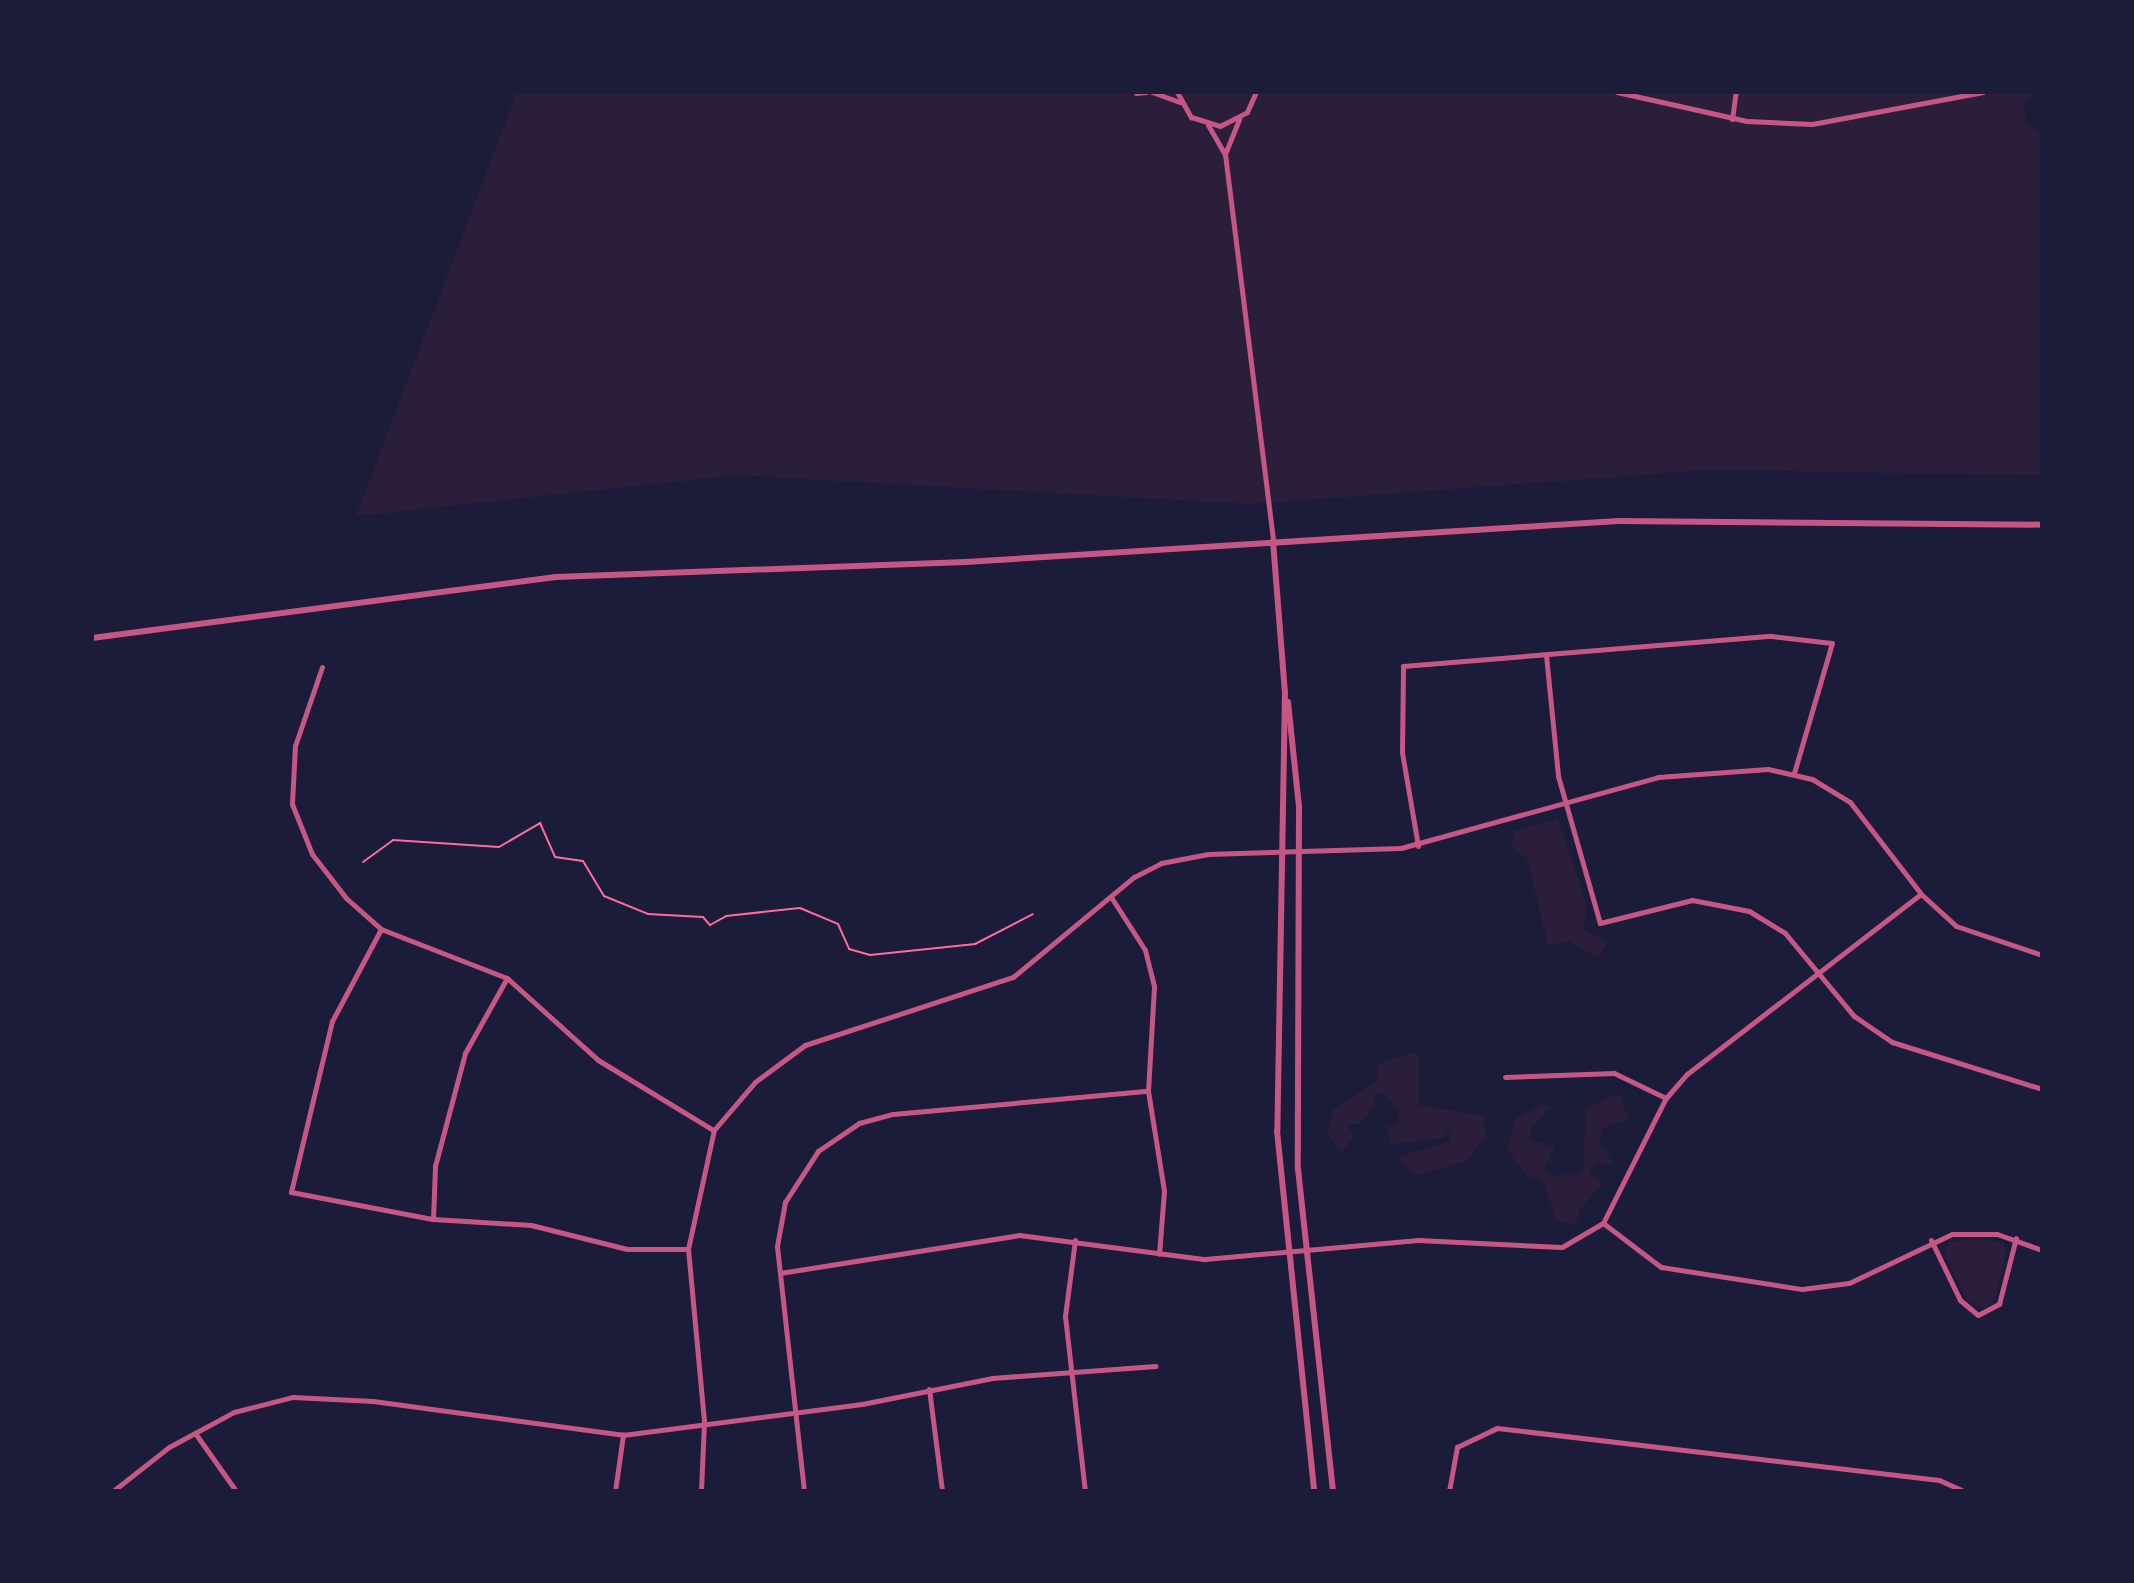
<!DOCTYPE html>
<html>
<head>
<meta charset="utf-8">
<style>
  body { margin:0 }
  #map { position:relative; width:2134px; height:1583px; overflow:hidden; background:#1b1b3a; font-family:Raleway,sans-serif }
  div>[style] { position:absolute }
  .green>* { inset:0; background:#2a1e3b }
  .path>* { height:2px; margin:-1px; padding:0 1px; transform-origin:1px; border-radius:1px; background:#ff6b9d }
  .minor>* { height:5px; margin:-2.5px; padding:0 2.5px; transform-origin:2.5px; border-radius:2.5px; background:#c65784 }
  .tertiary>* { height:6px; margin:-3px; padding:0 3px; transform-origin:3px; border-radius:3px; background:#c65784 }
  span { translate:-50% -50%; white-space:nowrap; text-align:center; line-height:1.15; -webkit-text-stroke:6px #1b1b3a; paint-order:stroke }
  .frame { position:absolute; inset:0; border:94px solid #1b1b3a; pointer-events:none }
</style>
</head>
<body>
<div id="map">
  <div class="green">
    <div style="clip-path:polygon(517px 92px,2039px 92px,2024px 101px,2026px 125px,2042px 133px,2042px 475px,1709px 470px,1248px 504px,736px 475px,356px 516px)"></div>
    <div style="clip-path:polygon(1558px 819px,1586px 903px,1584px 929px,1607px 943px,1598px 958px,1568px 941px,1548px 945px,1527px 859px,1512px 847px,1513px 831px)"></div>
    <div style="clip-path:polygon(1413px 1052px,1419px 1055px,1419px 1105px,1484px 1116px,1486px 1136px,1466px 1161px,1416px 1176px,1397px 1157px,1449px 1142px,1453px 1123px,1444px 1138px,1390px 1144px,1387px 1126px,1396px 1125px,1399px 1111px,1384px 1093px,1373px 1095px,1375px 1106px,1360px 1124px,1346px 1124px,1353px 1136px,1342px 1154px,1328px 1135px,1332px 1111px,1377px 1081px,1377px 1065px)"></div>
    <div style="clip-path:polygon(1619px 1093px,1629px 1119px,1603px 1128px,1599px 1142px,1615px 1165px,1597px 1162px,1589px 1173px,1603px 1184px,1580px 1209px,1576px 1224px,1557px 1221px,1542px 1179px,1526px 1176px,1507px 1148px,1516px 1118px,1545px 1104px,1551px 1109px,1532px 1125px,1530px 1139px,1555px 1147px,1544px 1168px,1550px 1176px,1575px 1175px,1583px 1169px,1586px 1108px)"></div>
    <div style="clip-path:polygon(1976px 1239px,2002px 1242px,2006px 1252px,1996px 1297px,1985px 1308px,1967px 1300px,1944px 1253px,1949px 1242px)"></div>
  </div>
  <div class="path">
    <div style="left:363px;top:862px;width:37px;rotate:-36deg"></div>
    <div style="left:393px;top:840px;width:106px;rotate:3.8deg"></div>
    <div style="left:499px;top:847px;width:48px;rotate:-30.3deg"></div>
    <div style="left:540px;top:823px;width:37px;rotate:66deg"></div>
    <div style="left:555px;top:857px;width:28px;rotate:8deg"></div>
    <div style="left:583px;top:861px;width:41px;rotate:59deg"></div>
    <div style="left:604px;top:896px;width:48px;rotate:22.2deg"></div>
    <div style="left:648px;top:914px;width:55px;rotate:3.1deg"></div>
    <div style="left:703px;top:917px;width:11px;rotate:49deg"></div>
    <div style="left:710px;top:925px;width:18px;rotate:-29deg"></div>
    <div style="left:726px;top:916px;width:74px;rotate:-6.2deg"></div>
    <div style="left:800px;top:908px;width:41px;rotate:22.8deg"></div>
    <div style="left:838px;top:924px;width:27px;rotate:66deg"></div>
    <div style="left:849px;top:949px;width:22px;rotate:16deg"></div>
    <div style="left:870px;top:955px;width:106px;rotate:-6deg"></div>
    <div style="left:975px;top:944px;width:65px;rotate:-27.3deg"></div>
  </div>
  <div class="minor">
    <div style="left:1152px;top:92px;width:30px;rotate:20deg"></div>
    <div style="left:1177px;top:92px;width:29px;rotate:61deg"></div>
    <div style="left:1191px;top:117px;width:30px;rotate:17deg"></div>
    <div style="left:1220px;top:126px;width:30px;rotate:-27deg"></div>
    <div style="left:1247px;top:112px;width:22px;rotate:-66deg"></div>
    <div style="left:1617px;top:92px;width:133px;rotate:12.6deg"></div>
    <div style="left:1747px;top:121px;width:65px;rotate:2.6deg"></div>
    <div style="left:1812px;top:124px;width:174px;rotate:-10.6deg"></div>
    <div style="left:1136px;top:93px;width:10px;rotate:-6deg"></div>
    <div style="left:1732px;top:119px;width:27px;rotate:-82deg"></div>
    <div style="left:1208px;top:125px;width:34px;rotate:60deg"></div>
    <div style="left:1225px;top:154px;width:390px;rotate:82.9deg"></div>
    <div style="left:1225px;top:154px;width:38px;rotate:-68deg"></div>
    <div style="left:1546px;top:655px;width:122px;rotate:84.3deg"></div>
    <div style="left:1558px;top:776px;width:153px;rotate:74.1deg"></div>
    <div style="left:1600px;top:923px;width:95px;rotate:-14deg"></div>
    <div style="left:1692px;top:900px;width:58px;rotate:10.9deg"></div>
    <div style="left:1749px;top:911px;width:42px;rotate:31.4deg"></div>
    <div style="left:1785px;top:933px;width:108px;rotate:50.3deg"></div>
    <div style="left:1854px;top:1016px;width:46px;rotate:34.4deg"></div>
    <div style="left:1892px;top:1042px;width:157px;rotate:17.4deg"></div>
    <div style="left:322px;top:667px;width:83px;rotate:108.9deg"></div>
    <div style="left:295px;top:746px;width:58px;rotate:93deg"></div>
    <div style="left:292px;top:804px;width:54px;rotate:68.2deg"></div>
    <div style="left:312px;top:854px;width:56px;rotate:52.3deg"></div>
    <div style="left:346px;top:898px;width:47px;rotate:41.5deg"></div>
    <div style="left:381px;top:929px;width:135px;rotate:21.3deg"></div>
    <div style="left:507px;top:978px;width:122px;rotate:42deg"></div>
    <div style="left:598px;top:1060px;width:135px;rotate:31.3deg"></div>
    <div style="left:1418px;top:846px;width:95px;rotate:-99.7deg"></div>
    <div style="left:1402px;top:752px;width:86px;rotate:-89.3deg"></div>
    <div style="left:1403px;top:666px;width:369px;rotate:-4.7deg"></div>
    <div style="left:1771px;top:636px;width:61px;rotate:6.5deg"></div>
    <div style="left:1832px;top:643px;width:135px;rotate:106.3deg"></div>
    <div style="left:1111px;top:897px;width:63px;rotate:57.3deg"></div>
    <div style="left:1145px;top:950px;width:38px;rotate:76deg"></div>
    <div style="left:1154px;top:987px;width:104px;rotate:93.3deg"></div>
    <div style="left:1148px;top:1091px;width:101px;rotate:80.9deg"></div>
    <div style="left:1164px;top:1191px;width:63px;rotate:94.5deg"></div>
    <div style="left:381px;top:929px;width:104px;rotate:118deg"></div>
    <div style="left:332px;top:1021px;width:176px;rotate:103.5deg"></div>
    <div style="left:291px;top:1192px;width:145px;rotate:10.8deg"></div>
    <div style="left:433px;top:1219px;width:98px;rotate:3.5deg"></div>
    <div style="left:531px;top:1225px;width:99px;rotate:14deg"></div>
    <div style="left:627px;top:1249px;width:61px"></div>
    <div style="left:1505px;top:1077px;width:109px;rotate:-2.1deg"></div>
    <div style="left:1614px;top:1073px;width:58px;rotate:25.7deg"></div>
    <div style="left:433px;top:1219px;width:53px;rotate:-87.8deg"></div>
    <div style="left:435px;top:1166px;width:117px;rotate:-75.1deg"></div>
    <div style="left:465px;top:1053px;width:86px;rotate:-60.8deg"></div>
    <div style="left:1603px;top:1223px;width:73px;rotate:37.2deg"></div>
    <div style="left:1661px;top:1267px;width:143px;rotate:8.9deg"></div>
    <div style="left:1802px;top:1289px;width:47px;rotate:-7.3deg"></div>
    <div style="left:1849px;top:1283px;width:114px;rotate:-25.4deg"></div>
    <div style="left:1952px;top:1234px;width:45px"></div>
    <div style="left:1997px;top:1234px;width:48px;rotate:19.6deg"></div>
    <div style="left:1075px;top:1240px;width:77px;rotate:97.5deg"></div>
    <div style="left:1065px;top:1316px;width:176px;rotate:83.5deg"></div>
    <div style="left:1931px;top:1240px;width:67px;rotate:64.2deg"></div>
    <div style="left:1960px;top:1300px;width:23px;rotate:40deg"></div>
    <div style="left:1978px;top:1315px;width:24px;rotate:-28deg"></div>
    <div style="left:1999px;top:1304px;width:68px;rotate:-75.6deg"></div>
    <div style="left:780px;top:1273px;width:242px;rotate:-9deg"></div>
    <div style="left:1019px;top:1235px;width:188px;rotate:7.4deg"></div>
    <div style="left:1205px;top:1259px;width:214px;rotate:-5.1deg"></div>
    <div style="left:1418px;top:1240px;width:144px;rotate:2.8deg"></div>
    <div style="left:1562px;top:1247px;width:48px;rotate:-30.3deg"></div>
    <div style="left:1603px;top:1223px;width:140px;rotate:-63.3deg"></div>
    <div style="left:1666px;top:1098px;width:32px;rotate:-49deg"></div>
    <div style="left:1687px;top:1074px;width:295px;rotate:-37.6deg"></div>
    <div style="left:929px;top:1389px;width:103px;rotate:82.7deg"></div>
    <div style="left:195px;top:1433px;width:71px;rotate:54.7deg"></div>
    <div style="left:113px;top:1491px;width:71px;rotate:-38.2deg"></div>
    <div style="left:169px;top:1447px;width:74px;rotate:-28.3deg"></div>
    <div style="left:234px;top:1412px;width:61px;rotate:-14.3deg"></div>
    <div style="left:293px;top:1397px;width:80px;rotate:2.9deg"></div>
    <div style="left:373px;top:1401px;width:252px;rotate:7.7deg"></div>
    <div style="left:623px;top:1435px;width:241px;rotate:-7.4deg"></div>
    <div style="left:862px;top:1404px;width:133px;rotate:-11.3deg"></div>
    <div style="left:992px;top:1378px;width:164px;rotate:-4.2deg"></div>
    <div style="left:615px;top:1491px;width:57px;rotate:-81.9deg"></div>
    <div style="left:701px;top:1491px;width:70px;rotate:-87.5deg"></div>
    <div style="left:704px;top:1421px;width:173px;rotate:-95.3deg"></div>
    <div style="left:688px;top:1249px;width:122px;rotate:-77.7deg"></div>
    <div style="left:714px;top:1130px;width:63px;rotate:-49.5deg"></div>
    <div style="left:755px;top:1082px;width:62px;rotate:-36.5deg"></div>
    <div style="left:805px;top:1045px;width:219px;rotate:-18.1deg"></div>
    <div style="left:1013px;top:977px;width:157px;rotate:-39.6deg"></div>
    <div style="left:1134px;top:877px;width:30px;rotate:-27deg"></div>
    <div style="left:1161px;top:863px;width:48px;rotate:-10.8deg"></div>
    <div style="left:1208px;top:854px;width:193px;rotate:-1.8deg"></div>
    <div style="left:1401px;top:848px;width:267px;rotate:-15.4deg"></div>
    <div style="left:1658px;top:777px;width:110px;rotate:-4.2deg"></div>
    <div style="left:1768px;top:769px;width:45px;rotate:12.8deg"></div>
    <div style="left:1812px;top:779px;width:44px;rotate:31.2deg"></div>
    <div style="left:1850px;top:802px;width:116px;rotate:52.3deg"></div>
    <div style="left:1921px;top:894px;width:47px;rotate:42.4deg"></div>
    <div style="left:1956px;top:926px;width:91px;rotate:18.6deg"></div>
    <div style="left:804px;top:1491px;width:246px;rotate:-96.3deg"></div>
    <div style="left:777px;top:1246px;width:45px;rotate:-79.7deg"></div>
    <div style="left:785px;top:1202px;width:61px;rotate:-57.1deg"></div>
    <div style="left:818px;top:1151px;width:50px;rotate:-34.3deg"></div>
    <div style="left:859px;top:1123px;width:35px;rotate:-15deg"></div>
    <div style="left:893px;top:1114px;width:256px;rotate:-5.2deg"></div>
    <div style="left:1449px;top:1491px;width:45px;rotate:-79.7deg"></div>
    <div style="left:1457px;top:1447px;width:44px;rotate:-25.4deg"></div>
    <div style="left:1497px;top:1428px;width:445px;rotate:6.7deg"></div>
    <div style="left:1939px;top:1480px;width:27px;rotate:24deg"></div>
  </div>
  <div class="tertiary">
    <div style="left:1273px;top:541px;width:151px;rotate:85.5deg"></div>
    <div style="left:1285px;top:692px;width:439px;rotate:91deg"></div>
    <div style="left:1277px;top:1131px;width:362px;rotate:84.1deg"></div>
    <div style="left:92px;top:638px;width:468px;rotate:-7.5deg"></div>
    <div style="left:556px;top:577px;width:410px;rotate:-2.1deg"></div>
    <div style="left:966px;top:562px;width:653px;rotate:-3.6deg"></div>
    <div style="left:1618px;top:521px;width:424px;rotate:0.5deg"></div>
    <div style="left:1288px;top:702px;width:105px;rotate:84deg"></div>
    <div style="left:1299px;top:806px;width:363px;rotate:90.2deg"></div>
    <div style="left:1298px;top:1169px;width:324px;rotate:83.8deg"></div>
  </div>
  <div class="frame"></div>
</div>
</body>
</html>
